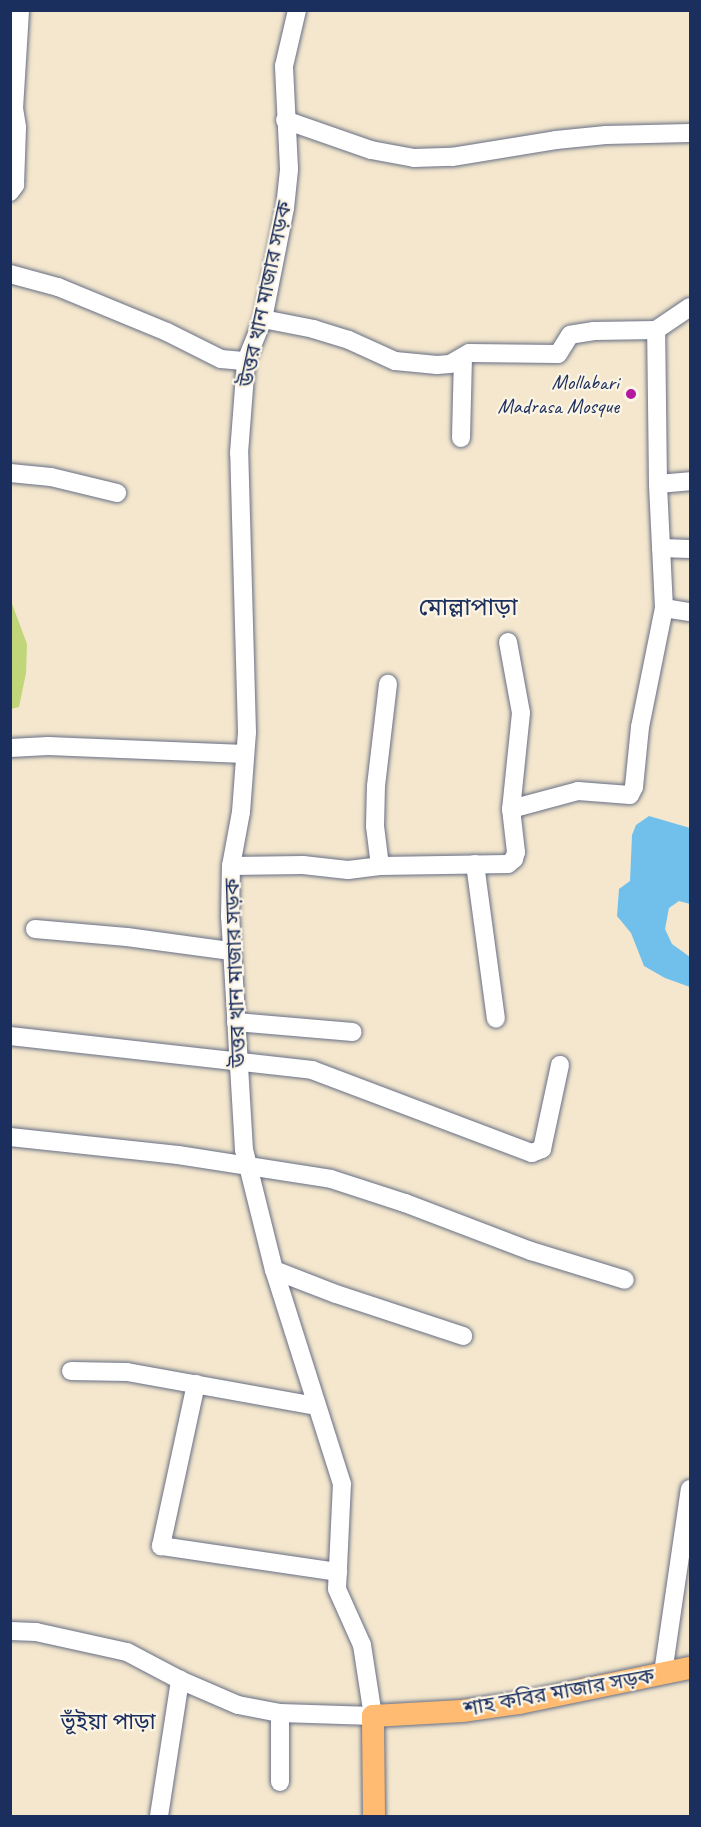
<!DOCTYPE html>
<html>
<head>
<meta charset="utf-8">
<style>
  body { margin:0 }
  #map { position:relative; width:701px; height:1827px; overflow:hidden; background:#f4e7cd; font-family:Caveat,"Noto Sans Bengali",sans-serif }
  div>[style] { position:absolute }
  .green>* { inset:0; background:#c0d679 }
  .water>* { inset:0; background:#71bfeb }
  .roads { filter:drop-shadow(0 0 2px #676f85) drop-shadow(0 0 2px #676f85) }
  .minor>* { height:18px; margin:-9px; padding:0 9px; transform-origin:9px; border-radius:9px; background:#fff }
  .major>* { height:22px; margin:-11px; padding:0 11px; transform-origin:11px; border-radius:11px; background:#ffbb71 }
  .dots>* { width:16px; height:16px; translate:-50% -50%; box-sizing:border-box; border:3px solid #fcf5e5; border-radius:50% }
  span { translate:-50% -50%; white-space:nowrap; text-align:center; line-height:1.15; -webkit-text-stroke:4.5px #fcf5e5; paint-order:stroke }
  .street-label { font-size:21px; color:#1b2f5e }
  .poi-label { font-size:21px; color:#1b2f5e }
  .right { translate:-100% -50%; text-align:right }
  .neighbourhood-label { font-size:22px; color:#1b2f5e }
  .quarter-label { font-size:24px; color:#1b2f5e }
  .frame { position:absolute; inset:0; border:12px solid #1b2f5e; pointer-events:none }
</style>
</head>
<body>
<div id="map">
  <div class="green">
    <div style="clip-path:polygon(11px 601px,27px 644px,26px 673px,19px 707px,11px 709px)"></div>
  </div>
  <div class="water">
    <div style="clip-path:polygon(649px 816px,690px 828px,690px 904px,679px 901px,669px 908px,665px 929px,672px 944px,690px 957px,690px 987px,665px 978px,644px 966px,631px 933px,617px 916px,619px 889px,630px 881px,632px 835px,636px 825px)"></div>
  </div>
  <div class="roads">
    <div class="minor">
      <div style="left:285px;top:120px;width:91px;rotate:19.2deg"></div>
      <div style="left:371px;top:150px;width:44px;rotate:10.5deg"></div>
      <div style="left:414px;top:158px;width:38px;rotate:-2deg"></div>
      <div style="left:452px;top:157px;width:105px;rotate:-9.3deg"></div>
      <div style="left:556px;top:140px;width:50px;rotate:-5.7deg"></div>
      <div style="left:606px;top:135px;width:84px;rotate:-1.4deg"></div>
      <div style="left:10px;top:192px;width:9px;rotate:-54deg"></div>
      <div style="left:15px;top:185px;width:58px;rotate:-88deg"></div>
      <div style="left:17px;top:127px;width:18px;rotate:-99deg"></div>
      <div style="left:14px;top:109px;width:99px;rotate:-86.5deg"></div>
      <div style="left:10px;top:274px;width:50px;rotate:15.2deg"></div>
      <div style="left:58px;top:287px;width:118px;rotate:22.4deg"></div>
      <div style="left:167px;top:332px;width:60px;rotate:26.6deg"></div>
      <div style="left:221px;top:359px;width:25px;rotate:5deg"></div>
      <div style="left:656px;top:330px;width:41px;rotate:-34.1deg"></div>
      <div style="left:461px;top:438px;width:80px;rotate:-88.6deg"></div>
      <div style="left:10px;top:473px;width:41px;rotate:5.6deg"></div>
      <div style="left:51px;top:477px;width:68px;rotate:13.6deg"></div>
      <div style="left:658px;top:484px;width:32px;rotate:-5deg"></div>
      <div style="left:661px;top:548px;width:29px;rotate:2deg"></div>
      <div style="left:664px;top:608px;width:26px;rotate:9deg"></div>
      <div style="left:508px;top:642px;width:72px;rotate:79.6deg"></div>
      <div style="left:521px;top:713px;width:97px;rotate:95.9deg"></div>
      <div style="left:10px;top:748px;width:38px;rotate:-3deg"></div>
      <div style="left:48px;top:746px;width:197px;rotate:2.3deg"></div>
      <div style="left:475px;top:864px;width:156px;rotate:82.3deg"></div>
      <div style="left:231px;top:866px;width:72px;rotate:-0.8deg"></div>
      <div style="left:303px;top:865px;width:45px;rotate:6.3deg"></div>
      <div style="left:348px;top:870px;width:32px;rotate:-7deg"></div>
      <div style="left:380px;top:866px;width:128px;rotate:-0.9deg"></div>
      <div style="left:508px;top:864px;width:8px;rotate:-40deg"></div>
      <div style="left:514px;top:859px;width:7px;rotate:-74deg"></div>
      <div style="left:516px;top:852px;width:43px;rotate:-96.6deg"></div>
      <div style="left:511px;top:809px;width:69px;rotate:-15deg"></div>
      <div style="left:578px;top:791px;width:52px;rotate:4.4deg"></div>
      <div style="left:630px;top:795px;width:9px;rotate:-63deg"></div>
      <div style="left:634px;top:787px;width:60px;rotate:-84.3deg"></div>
      <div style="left:640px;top:727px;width:121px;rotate:-78.6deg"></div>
      <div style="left:664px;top:608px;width:124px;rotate:-92.8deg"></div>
      <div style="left:658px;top:484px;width:154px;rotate:-90.7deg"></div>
      <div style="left:656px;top:330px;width:62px;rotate:179.1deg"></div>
      <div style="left:594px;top:331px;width:24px;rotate:171deg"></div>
      <div style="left:570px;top:335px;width:22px;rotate:122deg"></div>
      <div style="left:558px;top:354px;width:89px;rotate:-179.4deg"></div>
      <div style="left:469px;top:353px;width:22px;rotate:150deg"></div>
      <div style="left:450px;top:364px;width:13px;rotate:176deg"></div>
      <div style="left:437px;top:365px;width:42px;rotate:-174.6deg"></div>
      <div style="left:395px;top:361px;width:51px;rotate:-155.5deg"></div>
      <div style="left:349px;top:340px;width:37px;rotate:-163deg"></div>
      <div style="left:314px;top:329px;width:52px;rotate:-168.9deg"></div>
      <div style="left:380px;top:866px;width:40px;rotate:-97.1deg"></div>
      <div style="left:375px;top:826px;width:40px;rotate:-88.6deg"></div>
      <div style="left:376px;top:786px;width:103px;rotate:-83.3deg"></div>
      <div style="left:35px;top:929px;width:92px;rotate:5deg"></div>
      <div style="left:127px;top:937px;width:105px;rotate:7.7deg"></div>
      <div style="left:236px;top:1022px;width:117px;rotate:4.9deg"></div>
      <div style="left:10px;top:1036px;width:304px;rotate:6.4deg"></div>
      <div style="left:312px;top:1070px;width:235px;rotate:20.7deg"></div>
      <div style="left:532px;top:1153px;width:11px;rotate:-22deg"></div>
      <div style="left:542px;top:1149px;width:86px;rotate:-77.9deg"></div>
      <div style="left:10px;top:1137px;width:169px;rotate:6.1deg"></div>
      <div style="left:178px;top:1155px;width:155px;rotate:8.9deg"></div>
      <div style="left:331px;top:1179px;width:78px;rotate:18deg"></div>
      <div style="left:405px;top:1203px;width:135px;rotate:20.9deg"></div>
      <div style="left:531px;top:1251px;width:98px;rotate:17.1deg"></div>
      <div style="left:274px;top:1270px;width:66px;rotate:21.2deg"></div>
      <div style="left:336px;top:1294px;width:134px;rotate:18.3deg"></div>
      <div style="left:71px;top:1371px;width:56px;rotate:1deg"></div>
      <div style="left:127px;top:1372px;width:192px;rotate:10.2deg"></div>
      <div style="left:196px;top:1384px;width:166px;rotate:102.2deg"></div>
      <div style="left:161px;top:1546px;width:179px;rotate:8.4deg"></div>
      <div style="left:10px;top:1631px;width:26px;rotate:2deg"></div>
      <div style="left:36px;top:1632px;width:93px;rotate:12.4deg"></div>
      <div style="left:127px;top:1652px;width:60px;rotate:27.8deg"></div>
      <div style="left:180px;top:1680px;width:63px;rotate:23.3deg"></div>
      <div style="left:238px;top:1705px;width:43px;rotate:10.8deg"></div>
      <div style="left:280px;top:1713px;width:93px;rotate:1.8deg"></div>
      <div style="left:373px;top:1716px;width:72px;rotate:-98.8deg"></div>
      <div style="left:362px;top:1645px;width:61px;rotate:-114.1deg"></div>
      <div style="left:337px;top:1589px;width:105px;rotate:-87.3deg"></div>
      <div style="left:342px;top:1484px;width:225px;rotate:-107.6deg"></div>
      <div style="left:274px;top:1270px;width:124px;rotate:-104deg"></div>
      <div style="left:244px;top:1150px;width:233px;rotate:-93.4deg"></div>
      <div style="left:230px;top:917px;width:51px;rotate:-88.9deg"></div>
      <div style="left:231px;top:866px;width:55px;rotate:-79.5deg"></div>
      <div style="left:241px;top:812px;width:80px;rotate:-85.7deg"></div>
      <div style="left:247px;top:732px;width:279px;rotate:-91.6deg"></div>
      <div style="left:239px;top:453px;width:92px;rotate:-85.6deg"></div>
      <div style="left:246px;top:361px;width:45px;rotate:-68deg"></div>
      <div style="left:263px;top:319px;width:113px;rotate:-78.8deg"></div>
      <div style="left:285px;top:208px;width:39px;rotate:-84deg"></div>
      <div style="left:289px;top:169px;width:103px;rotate:-92.8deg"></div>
      <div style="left:284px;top:66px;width:57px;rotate:-76.9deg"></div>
      <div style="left:663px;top:1673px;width:186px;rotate:-81.7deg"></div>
      <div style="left:280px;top:1782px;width:69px;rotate:-90deg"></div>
      <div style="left:159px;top:1816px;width:138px;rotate:-81.2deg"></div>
    </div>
    <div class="major">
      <div style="left:374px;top:1816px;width:100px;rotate:-90.6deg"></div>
      <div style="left:373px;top:1716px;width:89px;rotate:-3.2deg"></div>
      <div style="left:462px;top:1711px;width:58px;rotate:-8deg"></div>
      <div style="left:519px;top:1703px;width:175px;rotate:-11.6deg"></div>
    </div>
  </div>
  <div class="dots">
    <div style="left:631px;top:394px;background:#b5179e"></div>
  </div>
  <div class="street-label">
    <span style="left:265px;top:294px;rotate:-78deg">উত্তর খান মাজার সড়ক</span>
    <span style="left:235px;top:973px;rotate:-92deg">উত্তর খান মাজার সড়ক</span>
    <span style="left:559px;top:1692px;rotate:-10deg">শাহ কবির মাজার সড়ক</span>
  </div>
  <div class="poi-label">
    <span class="right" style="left:619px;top:394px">Mollabari<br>Madrasa Mosque</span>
  </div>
  <div class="neighbourhood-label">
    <span style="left:108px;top:1723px">ভূঁইয়া পাড়া</span>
  </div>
  <div class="quarter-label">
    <span style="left:468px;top:608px">মোল্লাপাড়া</span>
  </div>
  <div class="frame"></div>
</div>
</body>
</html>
